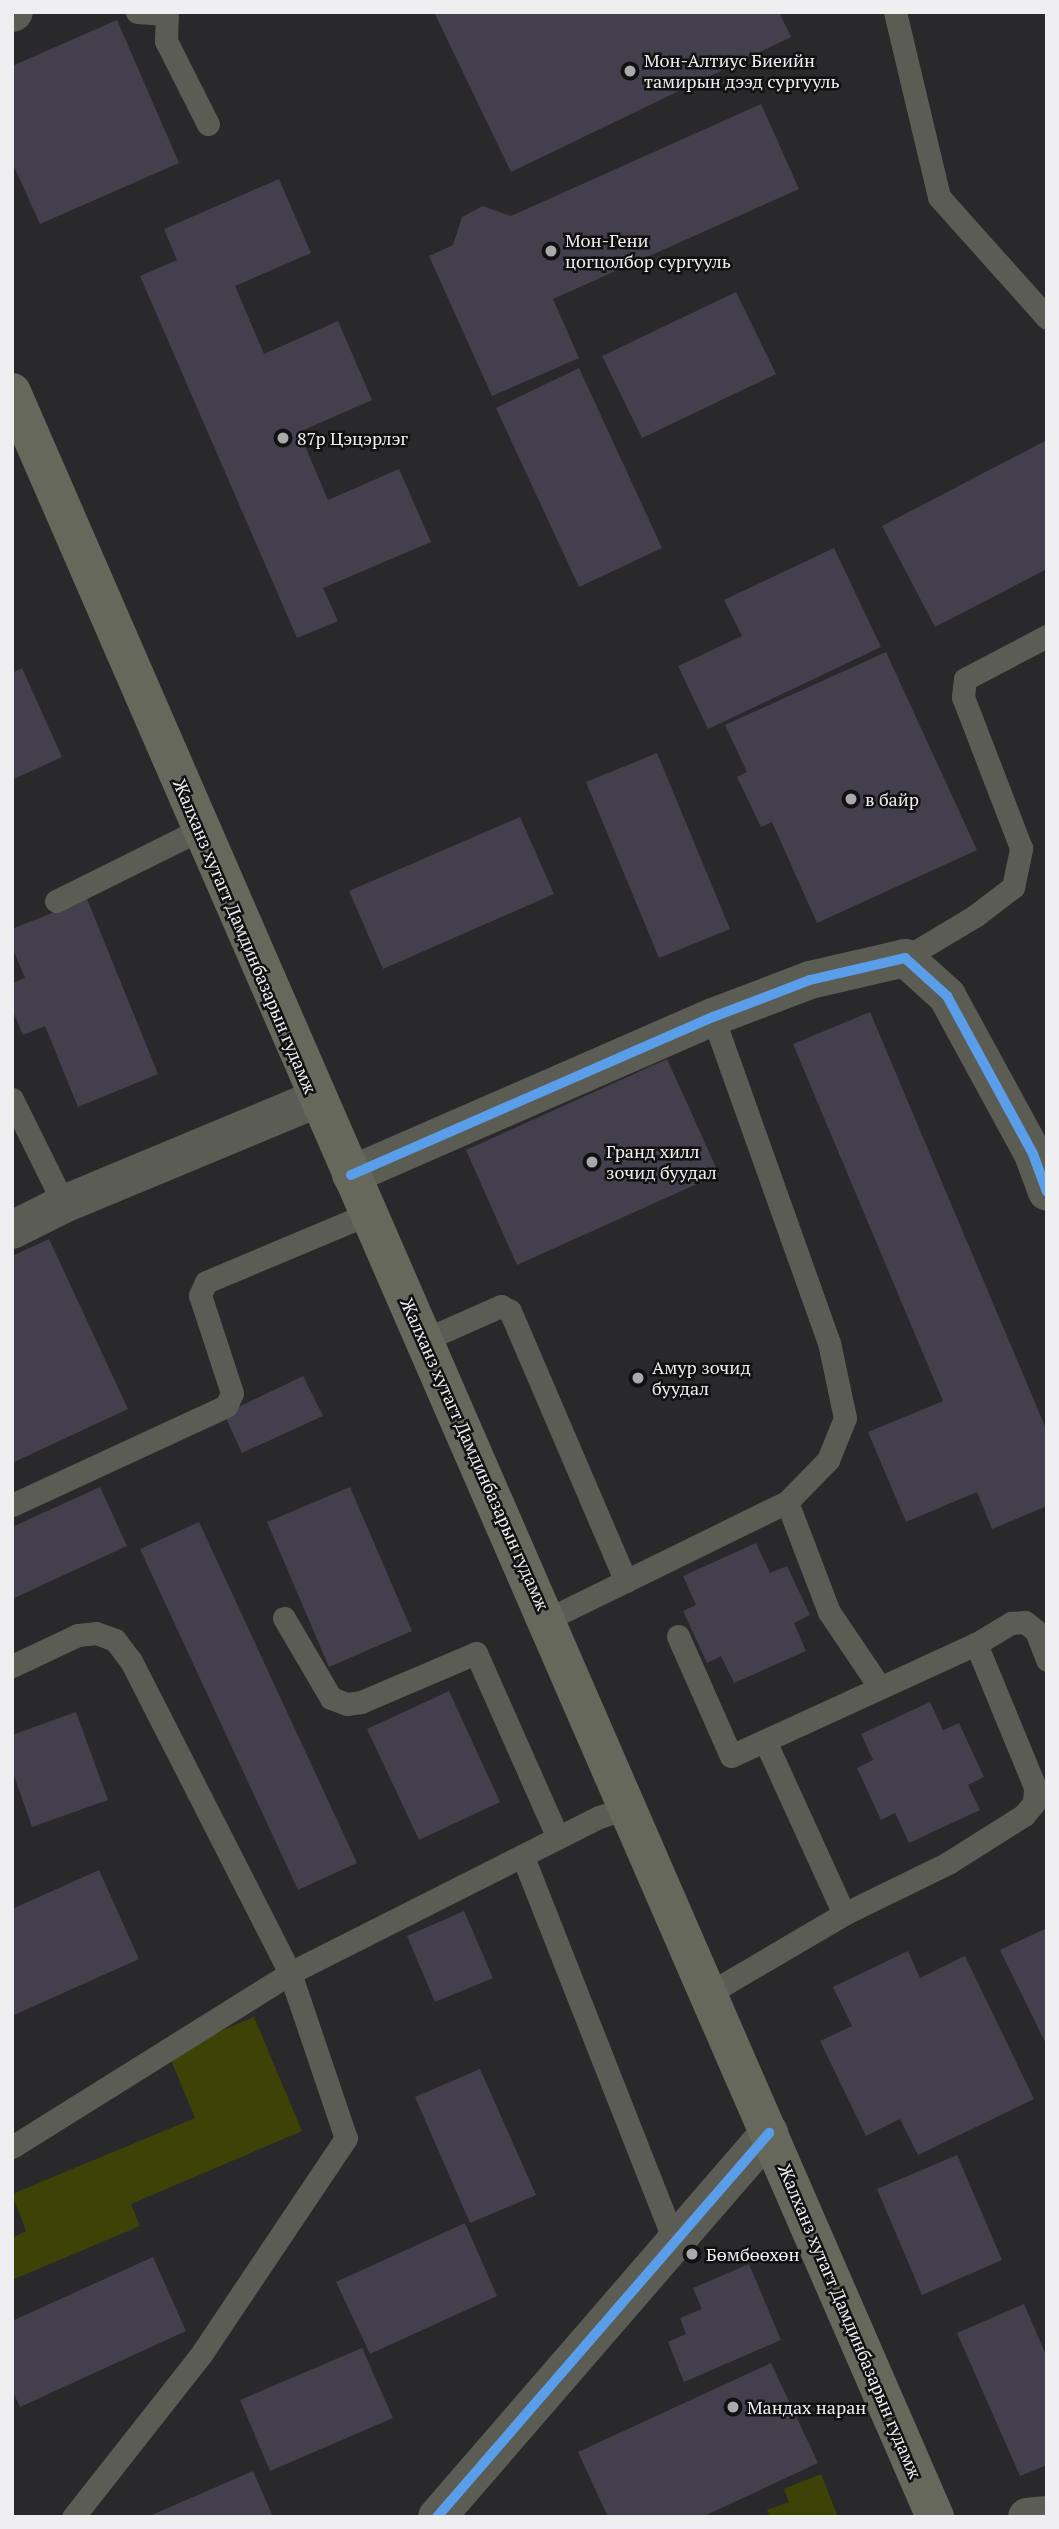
<!DOCTYPE html>
<html>
<head>
<meta charset="utf-8">
<style>
  body { margin:0 }
  #map { position:relative; width:1059px; height:2529px; overflow:hidden; background:#29282a; font-family:"PT Serif",serif }
  div>[style] { position:absolute }
  .green>* { inset:0; background:#3d4207 }
  .building>* { inset:0; background:#443f4d }
  .lane>* { height:23px; margin:-11.5px; padding:0 11.5px; transform-origin:11.5px; border-radius:11.5px; background:#5b5c53 }
  .street>* { height:38px; margin:-19px; padding:0 19px; transform-origin:19px; border-radius:19px; background:#5b5c53 }
  .secondary>* { height:38px; margin:-19px; padding:0 19px; transform-origin:19px; border-radius:19px; background:#66685b }
  .cycleway>* { height:10px; margin:-5px; padding:0 5px; transform-origin:5px; border-radius:5px; background:#5a9eea }
  .dots>* { width:19px; height:19px; translate:-50% -50%; box-sizing:border-box; border:4px solid #111112; border-radius:50% }
  span { translate:-50% -50%; white-space:nowrap; text-align:center; line-height:1.15; -webkit-text-stroke:5px #111112; paint-order:stroke }
  .poi-label { font-size:18px; color:#efeef1 }
  .left { translate:0 -50%; text-align:left }
  .street-label { font-size:18px; color:#efeef1 }
  .frame { position:absolute; inset:0; border:14px solid #efeef1; pointer-events:none }
</style>
</head>
<body>
<div id="map">
  <div class="green">
    <div style="clip-path:polygon(254px 2017px,302px 2131px,131px 2204px,140px 2226px,12px 2280px,12px 2238px,26px 2231px,12px 2194px,195px 2118px,168px 2053px)"></div>
    <div style="clip-path:polygon(821px 2474px,838px 2517px,770px 2517px,767px 2510px,789px 2502px,784px 2489px)"></div>
  </div>
  <div class="building">
    <div style="clip-path:polygon(434px 12px,779px 12px,791px 37px,511px 172px)"></div>
    <div style="clip-path:polygon(117px 20px,179px 163px,40px 224px,12px 162px,12px 66px)"></div>
    <div style="clip-path:polygon(761px 104px,799px 189px,553px 299px,579px 358px,492px 396px,429px 256px,453px 245px,462px 217px,483px 206px,511px 216px)"></div>
    <div style="clip-path:polygon(279px 179px,311px 253px,235px 286px,264px 354px,338px 321px,372px 400px,299px 432px,328px 500px,399px 469px,431px 542px,323px 588px,338px 621px,297px 638px,140px 276px,177px 260px,164px 229px)"></div>
    <div style="clip-path:polygon(736px 292px,776px 374px,642px 438px,602px 356px)"></div>
    <div style="clip-path:polygon(579px 368px,662px 548px,579px 587px,496px 408px)"></div>
    <div style="clip-path:polygon(1047px 440px,1047px 569px,935px 627px,882px 526px)"></div>
    <div style="clip-path:polygon(834px 548px,881px 647px,708px 729px,678px 666px,742px 636px,724px 600px)"></div>
    <div style="clip-path:polygon(886px 652px,977px 850px,817px 923px,772px 822px,761px 827px,737px 777px,747px 772px,725px 725px)"></div>
    <div style="clip-path:polygon(22px 668px,62px 757px,12px 780px,12px 673px)"></div>
    <div style="clip-path:polygon(657px 753px,730px 929px,659px 958px,586px 782px)"></div>
    <div style="clip-path:polygon(520px 817px,554px 894px,383px 969px,349px 891px)"></div>
    <div style="clip-path:polygon(87px 899px,158px 1074px,78px 1107px,45px 1026px,23px 1035px,12px 1009px,12px 983px,25px 978px,12px 947px,12px 929px)"></div>
    <div style="clip-path:polygon(870px 1012px,1047px 1431px,1047px 1506px,992px 1529px,977px 1492px,906px 1522px,868px 1432px,943px 1401px,793px 1044px)"></div>
    <div style="clip-path:polygon(667px 1059px,719px 1174px,517px 1265px,466px 1150px)"></div>
    <div style="clip-path:polygon(49px 1239px,128px 1409px,12px 1463px,12px 1256px)"></div>
    <div style="clip-path:polygon(303px 1376px,323px 1416px,242px 1453px,224px 1414px)"></div>
    <div style="clip-path:polygon(100px 1487px,127px 1546px,12px 1599px,12px 1527px)"></div>
    <div style="clip-path:polygon(350px 1487px,412px 1631px,329px 1667px,267px 1522px)"></div>
    <div style="clip-path:polygon(199px 1522px,357px 1863px,298px 1890px,140px 1549px)"></div>
    <div style="clip-path:polygon(756px 1543px,770px 1573px,787px 1566px,810px 1615px,794px 1623px,806px 1651px,734px 1683px,721px 1656px,707px 1663px,683px 1611px,696px 1605px,683px 1576px)"></div>
    <div style="clip-path:polygon(449px 1691px,500px 1802px,419px 1840px,367px 1729px)"></div>
    <div style="clip-path:polygon(930px 1702px,943px 1730px,959px 1723px,984px 1777px,968px 1785px,980px 1810px,909px 1843px,895px 1813px,881px 1820px,857px 1768px,873px 1760px,861px 1734px)"></div>
    <div style="clip-path:polygon(76px 1712px,108px 1800px,32px 1827px,12px 1770px,12px 1735px)"></div>
    <div style="clip-path:polygon(99px 1870px,139px 1959px,12px 2016px,12px 1909px)"></div>
    <div style="clip-path:polygon(464px 1911px,493px 1978px,435px 2002px,407px 1936px)"></div>
    <div style="clip-path:polygon(1047px 1928px,1047px 2046px,1000px 1950px)"></div>
    <div style="clip-path:polygon(908px 1951px,920px 1978px,965px 1956px,1034px 2099px,918px 2155px,900px 2119px,866px 2136px,820px 2041px,852px 2026px,833px 1987px)"></div>
    <div style="clip-path:polygon(480px 2069px,536px 2195px,470px 2223px,415px 2097px)"></div>
    <div style="clip-path:polygon(957px 2155px,1002px 2260px,922px 2295px,877px 2189px)"></div>
    <div style="clip-path:polygon(465px 2223px,497px 2296px,370px 2354px,336px 2282px)"></div>
    <div style="clip-path:polygon(153px 2257px,186px 2331px,20px 2407px,12px 2390px,12px 2321px)"></div>
    <div style="clip-path:polygon(749px 2264px,781px 2340px,684px 2382px,668px 2342px,686px 2334px,680px 2318px,702px 2309px,693px 2288px)"></div>
    <div style="clip-path:polygon(1024px 2304px,1047px 2357px,1047px 2465px,1020px 2476px,957px 2333px)"></div>
    <div style="clip-path:polygon(362px 2348px,393px 2418px,270px 2471px,240px 2400px)"></div>
    <div style="clip-path:polygon(771px 2363px,818px 2463px,702px 2517px,608px 2517px,578px 2452px)"></div>
    <div style="clip-path:polygon(253px 2471px,273px 2517px,147px 2517px)"></div>
  </div>
  <div class="lane">
    <div style="left:137px;top:12px;width:29px;rotate:4deg"></div>
    <div style="left:167px;top:12px;width:29px;rotate:92deg"></div>
    <div style="left:166px;top:41px;width:93px;rotate:63.2deg"></div>
    <div style="left:895px;top:12px;width:190px;rotate:76.6deg"></div>
    <div style="left:939px;top:197px;width:162px;rotate:48.2deg"></div>
    <div style="left:56px;top:901px;width:160px;rotate:-26.4deg"></div>
    <div style="left:905px;top:958px;width:82px;rotate:-31deg"></div>
    <div style="left:975px;top:916px;width:48px;rotate:-37.3deg"></div>
    <div style="left:1013px;top:887px;width:40px;rotate:-78deg"></div>
    <div style="left:1021px;top:848px;width:162px;rotate:-111deg"></div>
    <div style="left:963px;top:697px;width:18px;rotate:-84deg"></div>
    <div style="left:965px;top:679px;width:93px;rotate:-27.7deg"></div>
    <div style="left:12px;top:1099px;width:117px;rotate:63.7deg"></div>
    <div style="left:424px;top:1340px;width:84px;rotate:-23.8deg"></div>
    <div style="left:501px;top:1306px;width:10px;rotate:29deg"></div>
    <div style="left:510px;top:1311px;width:294px;rotate:66.8deg"></div>
    <div style="left:787px;top:1502px;width:118px;rotate:69.1deg"></div>
    <div style="left:829px;top:1612px;width:89px;rotate:56deg"></div>
    <div style="left:12px;top:1505px;width:236px;rotate:-24.8deg"></div>
    <div style="left:226px;top:1406px;width:14px;rotate:-65deg"></div>
    <div style="left:232px;top:1393px;width:103px;rotate:-108.1deg"></div>
    <div style="left:200px;top:1295px;width:14px;rotate:-65deg"></div>
    <div style="left:206px;top:1282px;width:176px;rotate:-22.8deg"></div>
    <div style="left:284px;top:1618px;width:93px;rotate:59.6deg"></div>
    <div style="left:331px;top:1698px;width:17px;rotate:21deg"></div>
    <div style="left:347px;top:1704px;width:14px;rotate:-8deg"></div>
    <div style="left:361px;top:1702px;width:125px;rotate:-23.1deg"></div>
    <div style="left:476px;top:1653px;width:202px;rotate:66.1deg"></div>
    <div style="left:548px;top:1619px;width:266px;rotate:-26.1deg"></div>
    <div style="left:787px;top:1502px;width:59px;rotate:-45.7deg"></div>
    <div style="left:828px;top:1460px;width:45px;rotate:-68deg"></div>
    <div style="left:845px;top:1418px;width:77px;rotate:-102deg"></div>
    <div style="left:829px;top:1343px;width:346px;rotate:-109.6deg"></div>
    <div style="left:678px;top:1636px;width:131px;rotate:66.2deg"></div>
    <div style="left:731px;top:1756px;width:269px;rotate:-24.6deg"></div>
    <div style="left:976px;top:1644px;width:41px;rotate:-31deg"></div>
    <div style="left:1011px;top:1623px;width:14px;rotate:-4deg"></div>
    <div style="left:1025px;top:1622px;width:14px;rotate:39deg"></div>
    <div style="left:1036px;top:1631px;width:31px;rotate:69deg"></div>
    <div style="left:12px;top:1666px;width:73px;rotate:-25.2deg"></div>
    <div style="left:78px;top:1635px;width:18px;rotate:-6deg"></div>
    <div style="left:96px;top:1633px;width:20px;rotate:20deg"></div>
    <div style="left:115px;top:1640px;width:26px;rotate:53deg"></div>
    <div style="left:131px;top:1661px;width:350px;rotate:63deg"></div>
    <div style="left:290px;top:1973px;width:174px;rotate:71.3deg"></div>
    <div style="left:346px;top:2138px;width:257px;rotate:123.8deg"></div>
    <div style="left:203px;top:2352px;width:210px;rotate:128.2deg"></div>
    <div style="left:766px;top:1743px;width:188px;rotate:65.5deg"></div>
    <div style="left:523px;top:1857px;width:413px;rotate:68.5deg"></div>
    <div style="left:706px;top:1995px;width:160px;rotate:-30.4deg"></div>
    <div style="left:844px;top:1914px;width:116px;rotate:-26.1deg"></div>
    <div style="left:948px;top:1863px;width:90px;rotate:-32.3deg"></div>
    <div style="left:1024px;top:1815px;width:16px;rotate:-50deg"></div>
    <div style="left:1034px;top:1803px;width:16px;rotate:-86deg"></div>
    <div style="left:1035px;top:1787px;width:155px;rotate:-112.4deg"></div>
    <div style="left:12px;top:2147px;width:328px;rotate:-32deg"></div>
    <div style="left:290px;top:1973px;width:346px;rotate:-26.8deg"></div>
    <div style="left:599px;top:1817px;width:32px;rotate:-18deg"></div>
  </div>
  <div class="street">
    <div style="left:12px;top:13px;width:2px;rotate:-27deg"></div>
    <div style="left:351px;top:1175px;width:395px;rotate:-23.6deg"></div>
    <div style="left:713px;top:1017px;width:104px;rotate:-20.9deg"></div>
    <div style="left:810px;top:980px;width:98px;rotate:-13deg"></div>
    <div style="left:905px;top:958px;width:57px;rotate:42.1deg"></div>
    <div style="left:947px;top:996px;width:180px;rotate:61.4deg"></div>
    <div style="left:1033px;top:1154px;width:40px;rotate:69.8deg"></div>
    <div style="left:12px;top:1230px;width:58px;rotate:-26.6deg"></div>
    <div style="left:64px;top:1204px;width:273px;rotate:-22.6deg"></div>
    <div style="left:437px;top:2517px;width:508px;rotate:-49.15deg"></div>
    <div style="left:1027px;top:2517px;width:20px;rotate:-6deg"></div>
  </div>
  <div class="secondary">
    <div style="left:12px;top:392px;width:2317px;rotate:66.52deg"></div>
  </div>
  <div class="cycleway">
    <div style="left:351px;top:1175px;width:395px;rotate:-23.6deg"></div>
    <div style="left:713px;top:1017px;width:104px;rotate:-20.9deg"></div>
    <div style="left:810px;top:980px;width:98px;rotate:-13deg"></div>
    <div style="left:905px;top:958px;width:57px;rotate:42.1deg"></div>
    <div style="left:947px;top:996px;width:180px;rotate:61.4deg"></div>
    <div style="left:1033px;top:1154px;width:40px;rotate:69.8deg"></div>
    <div style="left:437px;top:2517px;width:508px;rotate:-49.15deg"></div>
  </div>
  <div class="dots">
    <div style="left:630px;top:71px;background:#aaa9ab"></div>
    <div style="left:551px;top:251px;background:#aaa9ab"></div>
    <div style="left:283px;top:438px;background:#aaa9ab"></div>
    <div style="left:851px;top:799px;background:#aaa9ab"></div>
    <div style="left:592px;top:1162px;background:#aaa9ab"></div>
    <div style="left:638px;top:1378px;background:#aaa9ab"></div>
    <div style="left:692px;top:2254px;background:#aaa9ab"></div>
    <div style="left:733px;top:2407px;background:#aaa9ab"></div>
  </div>
  <div class="poi-label">
    <span class="left" style="left:644px;top:71px">Мон-Алтиус Биеийн<br>тамирын дээд сургууль</span>
    <span class="left" style="left:565px;top:251px">Мон-Гени<br>цогцолбор сургууль</span>
    <span class="left" style="left:297px;top:438px">87р Цэцэрлэг</span>
    <span class="left" style="left:865px;top:799px">в байр</span>
    <span class="left" style="left:606px;top:1162px">Гранд хилл<br>зочид буудал</span>
    <span class="left" style="left:652px;top:1378px">Амур зочид<br>буудал</span>
    <span class="left" style="left:706px;top:2254px">Бөмбөөхөн</span>
    <span class="left" style="left:747px;top:2407px">Мандах наран</span>
  </div>
  <div class="street-label">
    <span style="left:245px;top:936px;rotate:67deg">Жалханз хутагт Дамдинбазарын гудамж</span>
    <span style="left:475px;top:1454px;rotate:66deg">Жалханз хутагт Дамдинбазарын гудамж</span>
    <span style="left:850px;top:2321px;rotate:67deg">Жалханз хутагт Дамдинбазарын гудамж</span>
  </div>
  <div class="frame"></div>
</div>
</body>
</html>
